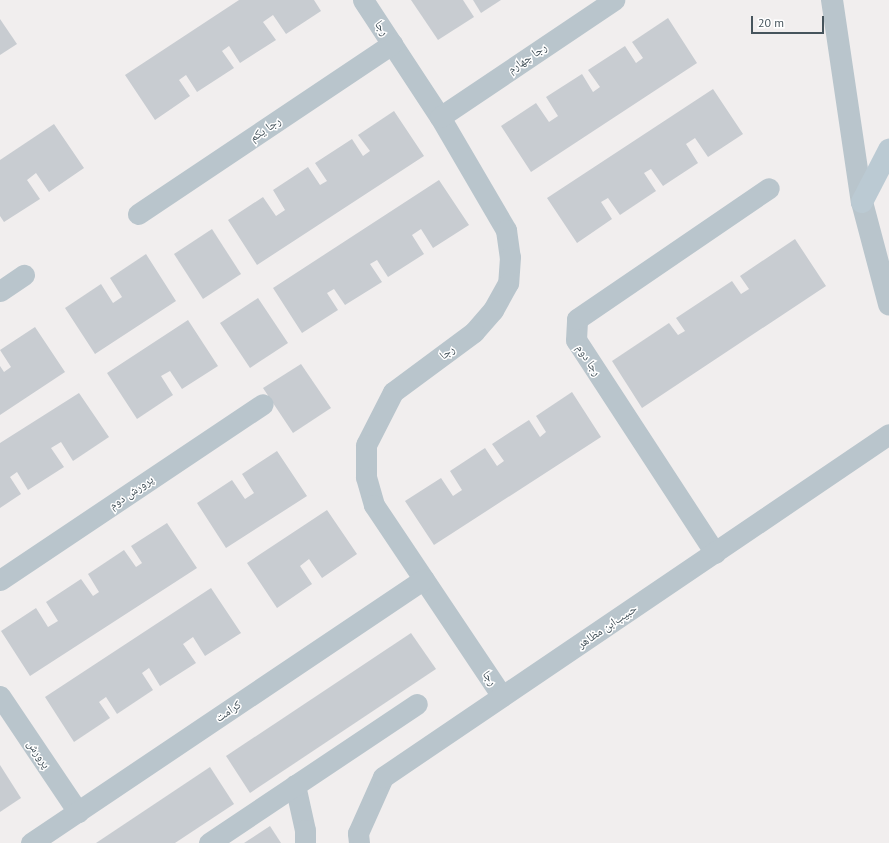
<!DOCTYPE html>
<html>
<head>
<meta charset="utf-8">
<style>
  body { margin:0 }
  #map { position:relative; width:889px; height:843px; overflow:hidden; background:#f1eeee; font-family:"PT Sans","Noto Naskh Arabic",sans-serif }
  div>[style] { position:absolute }
  .building>* { inset:0; background:#c8ccd1 }
  .minor>* { height:21px; margin:-10.5px; padding:0 10.5px; transform-origin:10.5px; border-radius:10.5px; background:#b9c5cc }
  .tertiary>* { height:22px; margin:-11px; padding:0 11px; transform-origin:11px; border-radius:11px; background:#b9c5cc }
  .secondary>* { height:22px; margin:-11px; padding:0 11px; transform-origin:11px; border-radius:11px; background:#bbcad3 }
  span { translate:-50% -50%; white-space:nowrap; text-align:center; line-height:1.15; -webkit-text-stroke:3px #fff; paint-order:stroke }
  .street-label { font-size:12px; color:#46545c }
  .scale { position:absolute; left:751px; top:16px; width:73px; height:18px; box-sizing:border-box; border:2px solid #46545c; border-top:0; padding-left:5px; font-size:12px; line-height:14px; white-space:nowrap; color:#46545c; -webkit-text-stroke:3px #fff; paint-order:stroke }
</style>
</head>
<body>
<div id="map">
  <div class="building">
    <div style="clip-path:polygon(239px 0,314px 0,321px 11px,286px 34px,273px 15px,263px 22px,276px 40px,240px 63px,229px 46px,222px 51px,234px 68px,197px 92px,186px 75px,179px 80px,190px 96px,155px 120px,125px 75px)"></div>
    <div style="clip-path:polygon(411px 0,463px 0,474px 17px,438px 40px)"></div>
    <div style="clip-path:polygon(473px 0,501px 0,481px 13px)"></div>
    <div style="clip-path:polygon(668px 18px,697px 63px,531px 172px,501px 126px,536px 103px,549px 122px,558px 116px,546px 97px,582px 74px,593px 92px,600px 87px,588px 70px,625px 46px,636px 63px,643px 58px,632px 42px)"></div>
    <div style="clip-path:polygon(0 19px,17px 44px,0 55px)"></div>
    <div style="clip-path:polygon(713px 89px,743px 134px,708px 157px,695px 138px,686px 144px,698px 163px,663px 186px,651px 169px,644px 173px,656px 191px,620px 215px,608px 198px,601px 202px,612px 219px,577px 243px,547px 198px)"></div>
    <div style="clip-path:polygon(394px 111px,424px 156px,257px 265px,228px 220px,263px 197px,276px 216px,285px 210px,273px 190px,308px 167px,320px 185px,327px 181px,315px 163px,352px 139px,363px 156px,370px 151px,358px 135px)"></div>
    <div style="clip-path:polygon(54px 124px,84px 168px,49px 192px,36px 173px,27px 180px,40px 199px,4px 222px,0 216px,0 160px)"></div>
    <div style="clip-path:polygon(439px 180px,469px 225px,433px 248px,421px 229px,412px 235px,424px 254px,388px 277px,377px 260px,370px 264px,382px 282px,345px 305px,334px 289px,327px 293px,338px 310px,302px 333px,273px 288px)"></div>
    <div style="clip-path:polygon(212px 229px,241px 274px,203px 299px,174px 254px)"></div>
    <div style="clip-path:polygon(795px 239px,826px 286px,642px 408px,612px 361px,669px 323px,678px 335px,685px 331px,676px 318px,732px 281px,741px 294px,749px 289px,740px 276px)"></div>
    <div style="clip-path:polygon(146px 254px,176px 301px,95px 354px,65px 308px,101px 284px,113px 303px,122px 297px,110px 278px)"></div>
    <div style="clip-path:polygon(258px 298px,288px 343px,250px 368px,220px 323px)"></div>
    <div style="clip-path:polygon(188px 320px,218px 366px,182px 389px,170px 371px,161px 376px,173px 395px,137px 419px,107px 373px)"></div>
    <div style="clip-path:polygon(35px 327px,65px 372px,0 415px,0 366px,4px 372px,11px 367px,0 350px)"></div>
    <div style="clip-path:polygon(301px 364px,331px 408px,293px 433px,263px 388px)"></div>
    <div style="clip-path:polygon(572px 392px,601px 437px,434px 545px,405px 501px,441px 478px,453px 496px,462px 490px,450px 471px,485px 448px,497px 466px,504px 461px,492px 444px,529px 420px,540px 437px,546px 432px,536px 416px)"></div>
    <div style="clip-path:polygon(79px 393px,109px 437px,73px 461px,61px 442px,51px 448px,64px 467px,28px 490px,17px 472px,10px 477px,21px 494px,0 508px,0 443px)"></div>
    <div style="clip-path:polygon(277px 451px,307px 496px,226px 548px,197px 503px,232px 480px,245px 499px,254px 493px,242px 474px)"></div>
    <div style="clip-path:polygon(327px 510px,357px 554px,322px 578px,309px 559px,300px 566px,312px 584px,277px 608px,247px 563px)"></div>
    <div style="clip-path:polygon(167px 523px,197px 568px,30px 676px,1px 631px,36px 608px,48px 627px,58px 621px,46px 602px,81px 579px,93px 596px,99px 592px,88px 574px,124px 550px,136px 567px,142px 563px,131px 546px)"></div>
    <div style="clip-path:polygon(211px 588px,241px 633px,205px 656px,193px 637px,183px 644px,196px 663px,160px 686px,149px 668px,142px 673px,153px 690px,117px 714px,106px 697px,99px 702px,110px 718px,74px 742px,45px 697px)"></div>
    <div style="clip-path:polygon(411px 633px,436px 669px,250px 793px,226px 756px)"></div>
    <div style="clip-path:polygon(0 765px,21px 798px,0 812px)"></div>
    <div style="clip-path:polygon(210px 767px,234px 804px,175px 843px,96px 843px)"></div>
    <div style="clip-path:polygon(270px 826px,281px 843px,244px 843px)"></div>
  </div>
  <div class="minor">
    <div style="left:363px;top:0;width:140px;rotate:56.7deg"></div>
    <div style="left:440px;top:117px;width:131px;rotate:59.7deg"></div>
    <div style="left:506px;top:230px;width:27px;rotate:82deg"></div>
    <div style="left:510px;top:257px;width:26px;rotate:94deg"></div>
    <div style="left:508px;top:283px;width:31px;rotate:119deg"></div>
    <div style="left:493px;top:310px;width:29px;rotate:131deg"></div>
    <div style="left:474px;top:332px;width:101px;rotate:143.5deg"></div>
    <div style="left:393px;top:392px;width:59px;rotate:117deg"></div>
    <div style="left:366px;top:445px;width:32px;rotate:90deg"></div>
    <div style="left:366px;top:477px;width:29px;rotate:74deg"></div>
    <div style="left:374px;top:505px;width:230px;rotate:56.2deg"></div>
    <div style="left:440px;top:117px;width:210px;rotate:-33.9deg"></div>
    <div style="left:138px;top:214px;width:306px;rotate:-33.8deg"></div>
    <div style="left:0;top:291px;width:29px;rotate:-34deg"></div>
    <div style="left:715px;top:553px;width:254px;rotate:-123.1deg"></div>
    <div style="left:576px;top:340px;width:21px;rotate:-87deg"></div>
    <div style="left:577px;top:319px;width:232px;rotate:-34.3deg"></div>
    <div style="left:0;top:580px;width:316px;rotate:-33.8deg"></div>
    <div style="left:0;top:696px;width:140px;rotate:56.1deg"></div>
    <div style="left:295px;top:785px;width:46px;rotate:77.5deg"></div>
    <div style="left:305px;top:830px;width:13px;rotate:90deg"></div>
    <div style="left:31px;top:843px;width:473px;rotate:-33.9deg"></div>
    <div style="left:209px;top:843px;width:250px;rotate:-33.8deg"></div>
    <div style="left:359px;top:843px;width:10px;rotate:-96deg"></div>
    <div style="left:358px;top:833px;width:61px;rotate:-65.9deg"></div>
    <div style="left:383px;top:777px;width:611px;rotate:-34.13deg"></div>
  </div>
  <div class="tertiary">
    <div style="left:832px;top:0;width:204px;rotate:81.6deg"></div>
    <div style="left:862px;top:202px;width:106px;rotate:75.2deg"></div>
  </div>
  <div class="secondary">
    <div style="left:862px;top:202px;width:59px;rotate:-62.6deg"></div>
  </div>
  <div class="street-label">
    <span style="left:382px;top:28px;rotate:57deg">رجا</span>
    <span style="left:527px;top:58px;rotate:-34deg">رجا چهارم</span>
    <span style="left:265px;top:129px;rotate:-34deg">رجا یکم</span>
    <span style="left:447px;top:352px;rotate:-37deg">رجا</span>
    <span style="left:589px;top:360px;rotate:57deg">رجا دوم</span>
    <span style="left:131px;top:492px;rotate:-34deg">پرورش دوم</span>
    <span style="left:607px;top:626px;rotate:-34deg">حبیب‌ابن مظاهر</span>
    <span style="left:490px;top:678px;rotate:56deg">رجا</span>
    <span style="left:228px;top:711px;rotate:-34deg">کرامت</span>
    <span style="left:39px;top:754px;rotate:56deg">پرورش</span>
  </div>
  <div class="scale">20 m</div>
</div>
</body>
</html>
